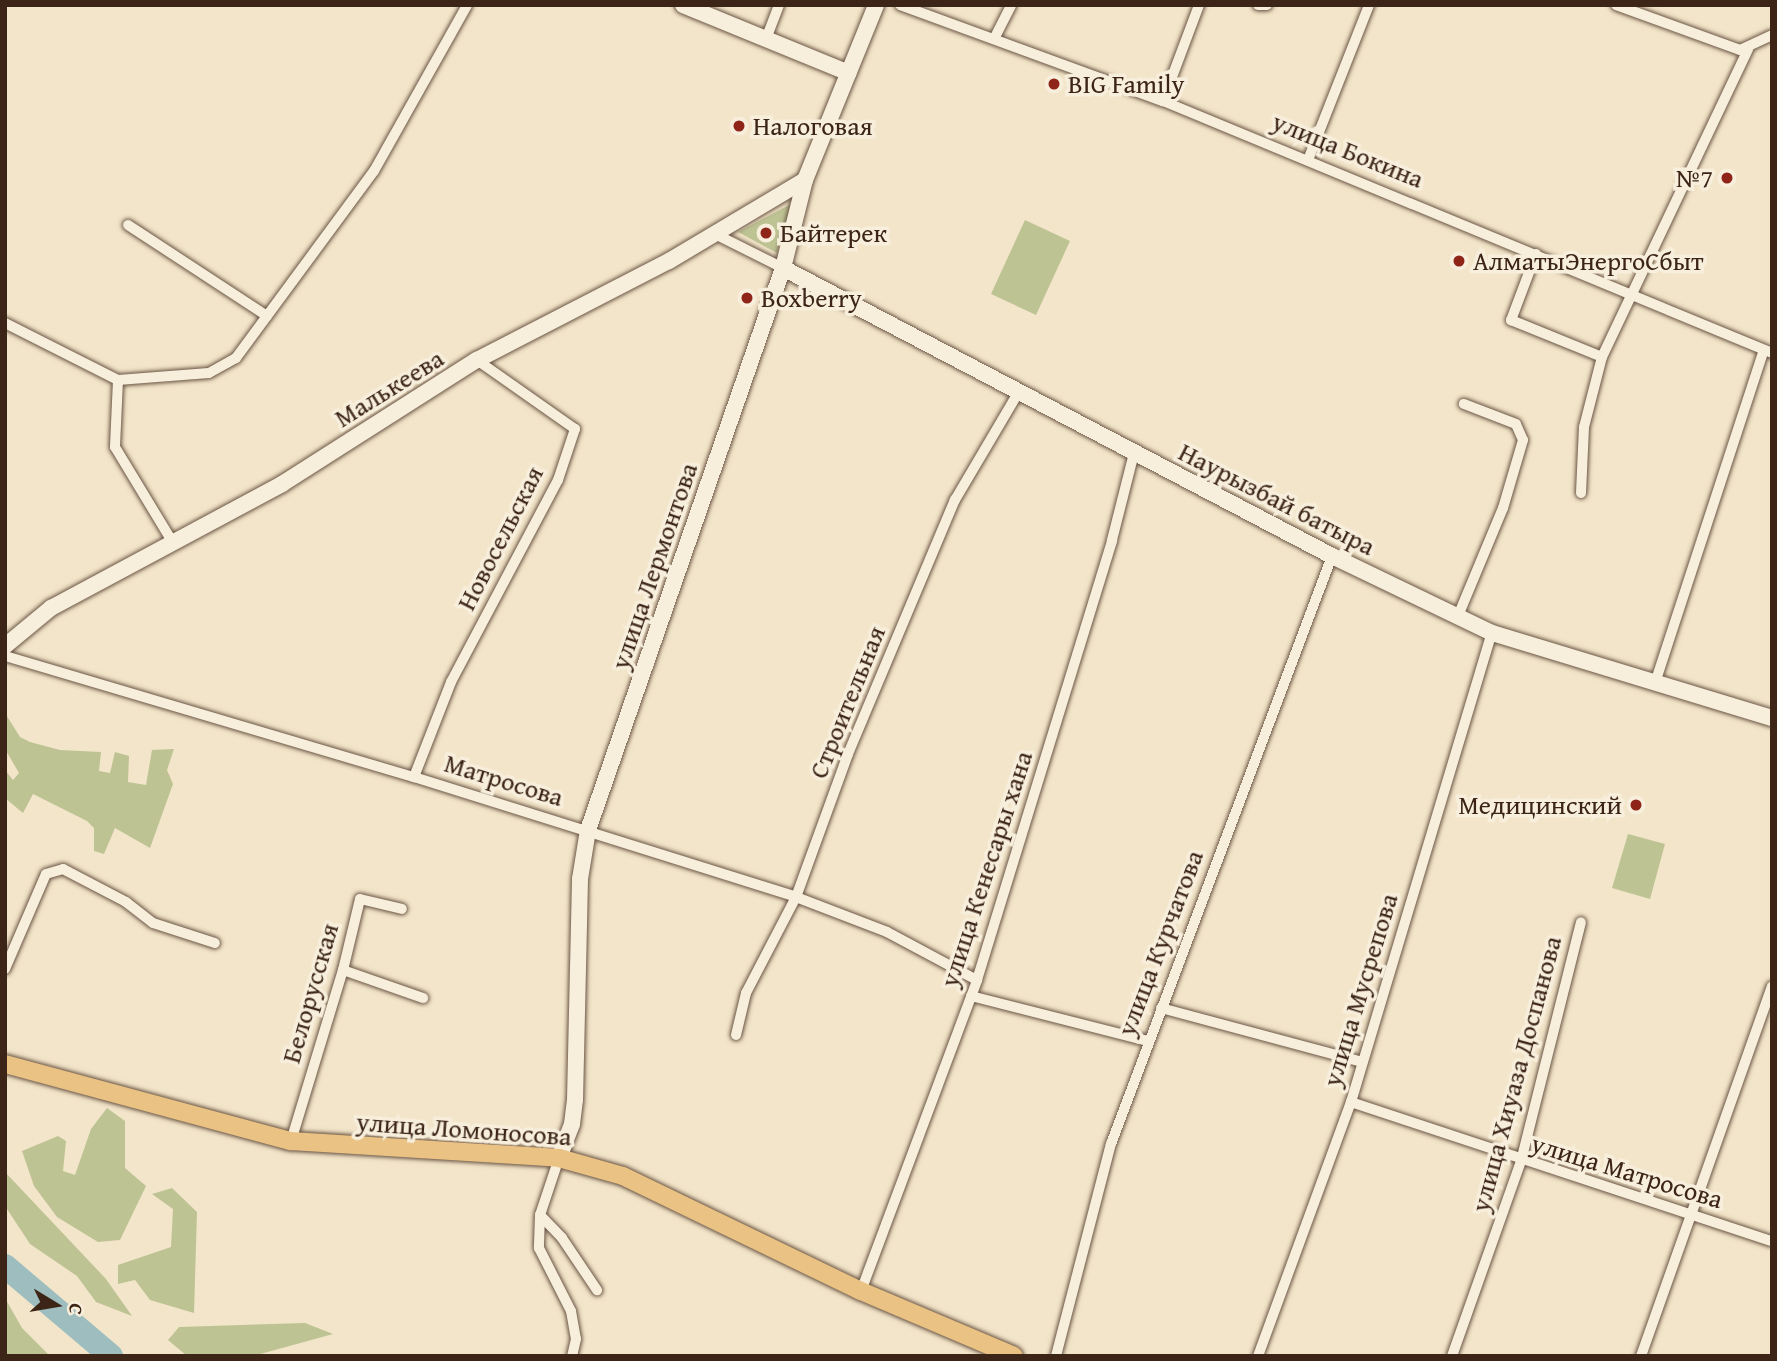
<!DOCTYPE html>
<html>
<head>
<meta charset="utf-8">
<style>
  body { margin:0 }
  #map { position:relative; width:1777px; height:1361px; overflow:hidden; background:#f3e5c9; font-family:"Gentium Book Plus",serif }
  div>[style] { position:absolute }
  .green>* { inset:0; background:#bec394 }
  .river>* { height:24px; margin:-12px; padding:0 12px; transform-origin:12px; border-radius:12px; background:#9ebdbf }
  .roads { filter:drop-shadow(0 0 2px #6a5544) drop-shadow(0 0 2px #6a5544) }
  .street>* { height:10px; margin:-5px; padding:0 5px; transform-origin:5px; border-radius:5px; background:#f7eedc }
  .secondary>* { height:16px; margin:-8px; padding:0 8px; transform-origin:8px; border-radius:8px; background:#f7eedc }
  .primary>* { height:18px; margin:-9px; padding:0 9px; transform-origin:9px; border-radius:9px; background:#eac284 }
  .dots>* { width:19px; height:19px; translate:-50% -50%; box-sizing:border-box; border:4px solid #f7eedc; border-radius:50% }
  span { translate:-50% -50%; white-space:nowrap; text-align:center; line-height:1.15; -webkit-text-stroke:7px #f7eedc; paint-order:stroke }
  .poi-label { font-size:26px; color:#3c2517 }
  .left { translate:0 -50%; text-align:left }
  .right { translate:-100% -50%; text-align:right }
  .street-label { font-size:26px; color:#3c2517 }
  .frame { position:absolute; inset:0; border:7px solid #3c2517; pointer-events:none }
  .north { position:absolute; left:21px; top:1270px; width:70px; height:70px; -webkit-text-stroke:5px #f7eedc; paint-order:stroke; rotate:101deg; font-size:19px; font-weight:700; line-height:28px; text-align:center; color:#3c2517 }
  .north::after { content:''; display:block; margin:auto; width:24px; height:32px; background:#3c2517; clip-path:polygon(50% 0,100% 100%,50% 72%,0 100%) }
</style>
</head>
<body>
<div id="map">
  <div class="green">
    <div style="clip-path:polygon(791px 204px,777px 253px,738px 232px)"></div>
    <div style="clip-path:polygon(1025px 220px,1070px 241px,1036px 315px,991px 294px)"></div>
    <div style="clip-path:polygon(5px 713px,20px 737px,30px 742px,60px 750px,101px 752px,99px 771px,110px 773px,115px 752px,129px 756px,128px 782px,146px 785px,152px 750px,174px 749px,167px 770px,173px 784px,150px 848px,115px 828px,104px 854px,94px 851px,94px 828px,87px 821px,33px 794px,23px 813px,5px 798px,5px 770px,13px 780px,19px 773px,5px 749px)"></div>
    <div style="clip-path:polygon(1628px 834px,1665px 844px,1650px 899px,1612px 888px)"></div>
    <div style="clip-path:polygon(107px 1108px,125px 1121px,125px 1168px,146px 1186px,120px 1240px,98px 1242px,57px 1217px,34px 1186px,22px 1151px,58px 1136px,66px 1141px,63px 1171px,75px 1175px,91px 1129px)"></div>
    <div style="clip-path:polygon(5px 1172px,106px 1279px,132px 1316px,96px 1302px,77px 1276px,30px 1244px,5px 1206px)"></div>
    <div style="clip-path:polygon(172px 1188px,197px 1212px,194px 1313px,150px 1300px,135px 1280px,118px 1284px,118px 1265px,171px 1247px,173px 1209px,152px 1194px)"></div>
    <div style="clip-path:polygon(5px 1298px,22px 1328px,50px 1356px,5px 1356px)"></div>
    <div style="clip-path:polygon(305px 1323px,333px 1334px,253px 1356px,187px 1356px,168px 1340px,179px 1327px)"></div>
  </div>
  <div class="river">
    <div style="left:5px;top:1266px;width:139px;rotate:40.3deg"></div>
  </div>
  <div class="roads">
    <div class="street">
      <div style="left:900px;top:5px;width:280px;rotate:20.1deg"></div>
      <div style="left:1163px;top:101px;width:659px;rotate:22.48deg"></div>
      <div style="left:1258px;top:5px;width:9px"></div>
      <div style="left:1616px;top:5px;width:132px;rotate:19.9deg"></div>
      <div style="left:1740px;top:50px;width:35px;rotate:-25deg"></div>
      <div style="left:766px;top:39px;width:36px;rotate:-69deg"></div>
      <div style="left:994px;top:39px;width:38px;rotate:-63deg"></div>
      <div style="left:1163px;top:101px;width:103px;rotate:-69.4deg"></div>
      <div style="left:1308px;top:160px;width:167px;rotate:-68.5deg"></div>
      <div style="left:128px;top:225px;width:166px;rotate:33.2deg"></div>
      <div style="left:715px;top:234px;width:76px;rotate:26.6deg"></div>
      <div style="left:1536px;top:254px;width:71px;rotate:110.7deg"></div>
      <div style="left:1511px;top:320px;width:98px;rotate:22.1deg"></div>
      <div style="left:5px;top:323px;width:127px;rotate:26.8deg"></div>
      <div style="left:118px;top:380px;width:67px;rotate:92.6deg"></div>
      <div style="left:115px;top:447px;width:110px;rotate:58.8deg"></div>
      <div style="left:118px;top:380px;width:91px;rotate:-4.4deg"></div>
      <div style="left:209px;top:373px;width:31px;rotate:-29deg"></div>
      <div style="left:236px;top:358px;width:232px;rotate:-53.6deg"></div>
      <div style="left:374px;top:171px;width:190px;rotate:-60.7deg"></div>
      <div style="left:1581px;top:493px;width:66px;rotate:-87.4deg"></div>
      <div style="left:1584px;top:427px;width:72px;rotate:-75.6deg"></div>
      <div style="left:1602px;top:357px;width:341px;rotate:-64.6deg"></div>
      <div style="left:1458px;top:616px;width:117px;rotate:-67.4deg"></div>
      <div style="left:1503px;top:508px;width:71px;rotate:-73.6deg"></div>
      <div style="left:1523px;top:440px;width:17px;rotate:-114deg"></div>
      <div style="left:1516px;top:424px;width:56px;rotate:-159deg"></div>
      <div style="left:5px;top:656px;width:427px;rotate:16.5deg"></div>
      <div style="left:414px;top:777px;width:400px;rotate:17.4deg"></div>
      <div style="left:796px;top:897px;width:97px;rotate:21deg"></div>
      <div style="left:887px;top:932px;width:102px;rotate:28.1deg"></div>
      <div style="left:1655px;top:683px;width:350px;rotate:-71.9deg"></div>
      <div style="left:414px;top:777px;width:102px;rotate:-68.7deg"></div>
      <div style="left:451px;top:682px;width:229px;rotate:-62.1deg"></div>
      <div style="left:558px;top:480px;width:54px;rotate:-71.6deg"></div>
      <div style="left:575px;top:429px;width:120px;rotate:-144.9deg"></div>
      <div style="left:5px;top:969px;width:103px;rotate:-66.7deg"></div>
      <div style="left:46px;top:874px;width:18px;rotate:-16deg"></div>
      <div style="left:63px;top:869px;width:71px;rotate:27.6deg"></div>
      <div style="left:126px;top:902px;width:34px;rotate:38deg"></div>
      <div style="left:153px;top:923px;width:65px;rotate:17.9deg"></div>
      <div style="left:343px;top:970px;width:85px;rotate:19.3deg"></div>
      <div style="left:971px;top:996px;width:182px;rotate:14.3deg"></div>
      <div style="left:1161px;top:1008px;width:208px;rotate:15deg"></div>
      <div style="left:736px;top:1035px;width:43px;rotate:-76.6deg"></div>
      <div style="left:746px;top:993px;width:108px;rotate:-62.5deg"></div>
      <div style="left:796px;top:897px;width:152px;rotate:-70deg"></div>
      <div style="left:848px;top:754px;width:276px;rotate:-67.2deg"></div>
      <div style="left:955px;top:500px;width:124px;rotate:-59.5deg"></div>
      <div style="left:1351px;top:1102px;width:443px;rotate:18.3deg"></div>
      <div style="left:291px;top:1141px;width:179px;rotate:-73.1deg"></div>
      <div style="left:343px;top:970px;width:73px;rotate:-76.5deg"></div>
      <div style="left:360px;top:899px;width:43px;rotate:13.4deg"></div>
      <div style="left:559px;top:1158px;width:60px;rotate:108.4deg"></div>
      <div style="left:540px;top:1215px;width:33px;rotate:92deg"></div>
      <div style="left:539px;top:1248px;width:71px;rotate:63.1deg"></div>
      <div style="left:571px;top:1311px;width:28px;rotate:80deg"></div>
      <div style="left:576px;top:1339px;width:17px;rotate:103deg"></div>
      <div style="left:540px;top:1215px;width:32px;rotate:46deg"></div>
      <div style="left:562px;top:1238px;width:63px;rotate:56.1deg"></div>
      <div style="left:861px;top:1291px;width:332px;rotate:-69.5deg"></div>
      <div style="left:977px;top:980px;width:460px;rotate:-72.9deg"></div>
      <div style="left:1112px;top:540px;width:90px;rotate:-75.8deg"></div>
      <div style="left:1056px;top:1356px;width:219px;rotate:-75.5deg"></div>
      <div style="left:1111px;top:1144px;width:628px;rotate:-69.4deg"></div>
      <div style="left:1258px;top:1356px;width:270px;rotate:-69.9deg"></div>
      <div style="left:1351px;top:1102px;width:490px;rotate:-73.3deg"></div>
      <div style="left:1452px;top:1356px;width:207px;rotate:-70.5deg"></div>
      <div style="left:1521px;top:1161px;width:246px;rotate:-75.9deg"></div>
      <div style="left:1641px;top:1356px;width:392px;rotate:-70.5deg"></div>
    </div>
    <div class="secondary">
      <div style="left:683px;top:5px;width:179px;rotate:22.3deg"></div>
      <div style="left:783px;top:268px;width:620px;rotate:27.68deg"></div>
      <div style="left:1332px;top:556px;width:178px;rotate:25.7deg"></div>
      <div style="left:1492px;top:633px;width:293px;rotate:16.9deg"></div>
      <div style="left:5px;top:646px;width:60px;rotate:-39.6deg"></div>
      <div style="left:51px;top:608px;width:262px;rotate:-28.2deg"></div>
      <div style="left:282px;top:484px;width:231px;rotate:-32.5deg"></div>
      <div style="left:477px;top:360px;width:216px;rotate:-27.3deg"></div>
      <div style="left:669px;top:261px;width:158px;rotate:-30.8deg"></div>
      <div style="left:559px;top:1158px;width:36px;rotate:-69deg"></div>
      <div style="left:572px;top:1124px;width:24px;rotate:-83deg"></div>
      <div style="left:575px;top:1100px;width:221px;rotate:-88.7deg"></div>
      <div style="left:580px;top:879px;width:50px;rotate:-80.7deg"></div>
      <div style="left:588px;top:830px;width:595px;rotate:-70.86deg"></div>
      <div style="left:783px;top:268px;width:91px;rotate:-76deg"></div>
      <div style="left:805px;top:180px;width:189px;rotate:-67.9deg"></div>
    </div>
    <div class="primary">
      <div style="left:5px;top:1064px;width:296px;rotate:15.1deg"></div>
      <div style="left:291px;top:1141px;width:269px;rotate:3.6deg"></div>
      <div style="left:559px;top:1158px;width:66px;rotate:15.7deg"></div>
      <div style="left:623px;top:1176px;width:264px;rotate:25.8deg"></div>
      <div style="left:861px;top:1291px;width:166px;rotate:23deg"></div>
    </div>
  </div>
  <div class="dots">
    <div style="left:1054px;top:84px;background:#8f2418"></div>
    <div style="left:739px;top:126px;background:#8f2418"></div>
    <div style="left:1727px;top:178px;background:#8f2418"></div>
    <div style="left:766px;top:233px;background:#8f2418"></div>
    <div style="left:1459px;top:261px;background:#8f2418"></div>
    <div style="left:747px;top:298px;background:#8f2418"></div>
    <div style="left:1636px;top:805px;background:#8f2418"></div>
  </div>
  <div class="poi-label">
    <span class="left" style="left:1068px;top:84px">BIG Family</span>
    <span class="left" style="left:753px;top:126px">Налоговая</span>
    <span class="right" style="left:1713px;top:178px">№7</span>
    <span class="left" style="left:780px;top:233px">Байтерек</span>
    <span class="left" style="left:1473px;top:261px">АлматыЭнергоСбыт</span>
    <span class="left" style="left:761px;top:298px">Boxberry</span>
    <span class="right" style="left:1622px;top:805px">Медицинский</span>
  </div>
  <div class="street-label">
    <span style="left:1348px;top:150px;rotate:22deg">улица Бокина</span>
    <span style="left:389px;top:388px;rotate:-32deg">Малькеева</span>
    <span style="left:1277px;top:499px;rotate:27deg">Наурызбай батыра</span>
    <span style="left:500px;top:538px;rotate:-63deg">Новосельская</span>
    <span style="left:654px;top:566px;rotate:-71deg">улица Лермонтова</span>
    <span style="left:847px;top:702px;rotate:-68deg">Строительная</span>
    <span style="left:504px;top:780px;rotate:17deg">Матросова</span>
    <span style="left:986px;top:869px;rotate:-72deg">улица Кенесары хана</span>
    <span style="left:1160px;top:943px;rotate:-69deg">улица Курчатова</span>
    <span style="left:1360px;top:990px;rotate:-73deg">улица Мусрепова</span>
    <span style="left:310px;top:993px;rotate:-74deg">Белорусская</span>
    <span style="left:1516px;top:1074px;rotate:-75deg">улица Хиуаза Доспанова</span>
    <span style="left:464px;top:1129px;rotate:4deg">улица Ломоносова</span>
    <span style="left:1627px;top:1171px;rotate:17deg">улица Матросова</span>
  </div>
  <div class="frame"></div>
  <div class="north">С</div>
</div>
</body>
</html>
